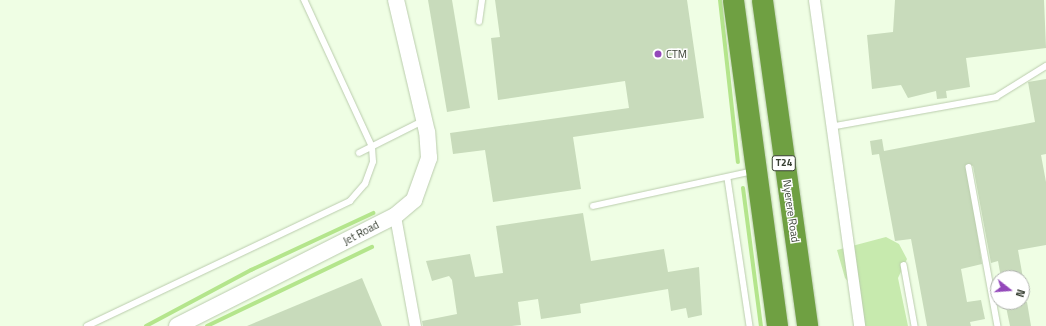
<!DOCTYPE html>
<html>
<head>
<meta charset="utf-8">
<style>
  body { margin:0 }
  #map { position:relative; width:1046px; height:326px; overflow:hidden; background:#effee4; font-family:"Titillium Web",sans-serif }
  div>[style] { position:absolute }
  .green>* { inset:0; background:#c7eaae }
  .stream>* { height:4px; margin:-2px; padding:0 2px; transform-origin:2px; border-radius:2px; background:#b4e58c }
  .building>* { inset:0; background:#c8dbbb }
  .roads { filter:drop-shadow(0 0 1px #baccad) drop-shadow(0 0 1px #baccad) }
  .lane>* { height:5.5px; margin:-2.75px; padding:0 2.75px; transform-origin:2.75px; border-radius:2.75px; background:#fff }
  .street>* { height:11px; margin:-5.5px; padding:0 5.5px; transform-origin:5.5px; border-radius:5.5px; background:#fff }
  .secondary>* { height:16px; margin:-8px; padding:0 8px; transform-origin:8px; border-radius:8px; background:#fff }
  .highway>* { height:21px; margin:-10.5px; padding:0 10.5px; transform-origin:10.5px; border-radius:10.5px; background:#6fa042 }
  .dots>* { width:11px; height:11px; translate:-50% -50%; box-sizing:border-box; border:2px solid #fff; border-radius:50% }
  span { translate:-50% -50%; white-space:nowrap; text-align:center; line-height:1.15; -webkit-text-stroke:3px #fff; paint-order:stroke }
  .shield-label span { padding:1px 3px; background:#fff; border:1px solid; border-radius:3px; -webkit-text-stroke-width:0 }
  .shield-label { font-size:10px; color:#384033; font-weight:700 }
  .poi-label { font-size:11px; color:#384033 }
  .left { translate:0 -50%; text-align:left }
  .street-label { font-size:11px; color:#384033 }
  .north { position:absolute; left:990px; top:270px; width:40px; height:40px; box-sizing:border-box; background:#fff; border:1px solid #afb3ad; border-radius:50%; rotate:107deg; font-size:11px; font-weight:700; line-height:16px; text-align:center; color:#384033 }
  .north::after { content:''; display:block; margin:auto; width:14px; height:18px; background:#9348ba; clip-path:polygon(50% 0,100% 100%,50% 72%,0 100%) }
</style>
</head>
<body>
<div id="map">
  <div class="green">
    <div style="clip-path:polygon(886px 237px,899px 244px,907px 259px,898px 278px,908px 326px,864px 326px,860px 295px,845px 278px,837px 250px)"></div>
  </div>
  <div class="stream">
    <div style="left:720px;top:0;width:163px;rotate:83.7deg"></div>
    <div style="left:743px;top:188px;width:139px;rotate:82.6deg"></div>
    <div style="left:146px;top:326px;width:119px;rotate:-28.1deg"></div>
    <div style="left:251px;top:270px;width:135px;rotate:-25deg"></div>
    <div style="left:207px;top:326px;width:183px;rotate:-25.6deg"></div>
  </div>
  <div class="building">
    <div style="clip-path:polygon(428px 0,452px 0,470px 108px,447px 112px)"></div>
    <div style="clip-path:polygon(495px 0,687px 0,704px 118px,573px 137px,581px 189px,493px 202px,485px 150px,453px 154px,450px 133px,629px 108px,625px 81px,498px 100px,491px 38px,500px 37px)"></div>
    <div style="clip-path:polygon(895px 0,1044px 0,1046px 48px,966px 58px,970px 87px,946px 91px,947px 98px,937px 99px,936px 91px,908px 98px,901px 85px,872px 89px,867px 35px,893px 32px)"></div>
    <div style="clip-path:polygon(1046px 79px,1046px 154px,1041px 155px,1046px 182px,1046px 245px,1018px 250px,1023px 278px,1001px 278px,998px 261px,991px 263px,973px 166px,967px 164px,982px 264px,961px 269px,967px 302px,981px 300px,985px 319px,970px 322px,971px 326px,927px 326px,911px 239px,895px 241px,879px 154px,872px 155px,870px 141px,882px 139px,884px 151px,1035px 122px,1028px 82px)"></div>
    <div style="clip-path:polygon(583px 213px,591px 261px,664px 249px,668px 272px,699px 267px,702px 315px,688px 318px,686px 308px,671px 311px,668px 289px,580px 304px,581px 313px,541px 319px,538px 299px,518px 302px,521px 325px,512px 326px,423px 326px,422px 321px,457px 314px,452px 280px,449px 276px,432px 281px,426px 261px,470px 254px,475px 277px,503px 273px,496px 226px)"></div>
    <div style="clip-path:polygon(362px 278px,382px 326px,247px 326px)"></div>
    <div style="clip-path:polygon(1005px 302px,1027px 302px,1031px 326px,1010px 326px)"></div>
  </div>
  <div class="roads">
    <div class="lane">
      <div style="left:479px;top:22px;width:22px;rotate:-82deg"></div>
      <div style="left:830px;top:127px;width:169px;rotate:-10.2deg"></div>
      <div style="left:996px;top:97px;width:59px;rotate:-31.8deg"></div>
      <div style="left:359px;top:153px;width:72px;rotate:-26.6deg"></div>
      <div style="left:969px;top:167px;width:162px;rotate:79.7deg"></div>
      <div style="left:728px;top:179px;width:149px;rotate:81.5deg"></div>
      <div style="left:593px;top:206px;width:164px;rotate:-12.3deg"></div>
      <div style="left:904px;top:265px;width:62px;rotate:79.8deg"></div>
      <div style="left:87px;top:326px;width:291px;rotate:-25.4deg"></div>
      <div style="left:350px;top:201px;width:23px;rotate:-49deg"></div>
      <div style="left:365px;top:184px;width:23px;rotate:-70deg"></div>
      <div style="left:373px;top:162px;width:15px;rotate:-94deg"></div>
      <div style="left:372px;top:147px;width:162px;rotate:-114.8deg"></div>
    </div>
    <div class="street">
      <div style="left:814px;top:0;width:329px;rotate:82.1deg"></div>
      <div style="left:395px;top:216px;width:112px;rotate:79.7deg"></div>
    </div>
    <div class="secondary">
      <div style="left:177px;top:326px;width:244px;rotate:-26.8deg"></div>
      <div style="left:395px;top:216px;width:25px;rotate:-40deg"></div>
      <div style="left:414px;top:200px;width:45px;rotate:-70.3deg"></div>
      <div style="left:429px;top:158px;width:26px;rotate:-94deg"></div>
      <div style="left:427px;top:132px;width:136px;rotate:-103.2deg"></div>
    </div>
    <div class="highway">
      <div style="left:733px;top:0;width:329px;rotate:82.3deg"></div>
      <div style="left:762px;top:0;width:329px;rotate:82.1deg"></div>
    </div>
  </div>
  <div class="dots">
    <div style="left:658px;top:54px;background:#9348ba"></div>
  </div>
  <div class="shield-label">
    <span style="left:784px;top:163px">T24</span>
  </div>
  <div class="poi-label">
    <span class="left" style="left:666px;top:54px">CTM</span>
  </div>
  <div class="street-label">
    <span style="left:791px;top:211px;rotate:82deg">Nyerere Road</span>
    <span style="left:361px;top:233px;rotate:-28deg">Jet Road</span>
  </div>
  <div class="north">N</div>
</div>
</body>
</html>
